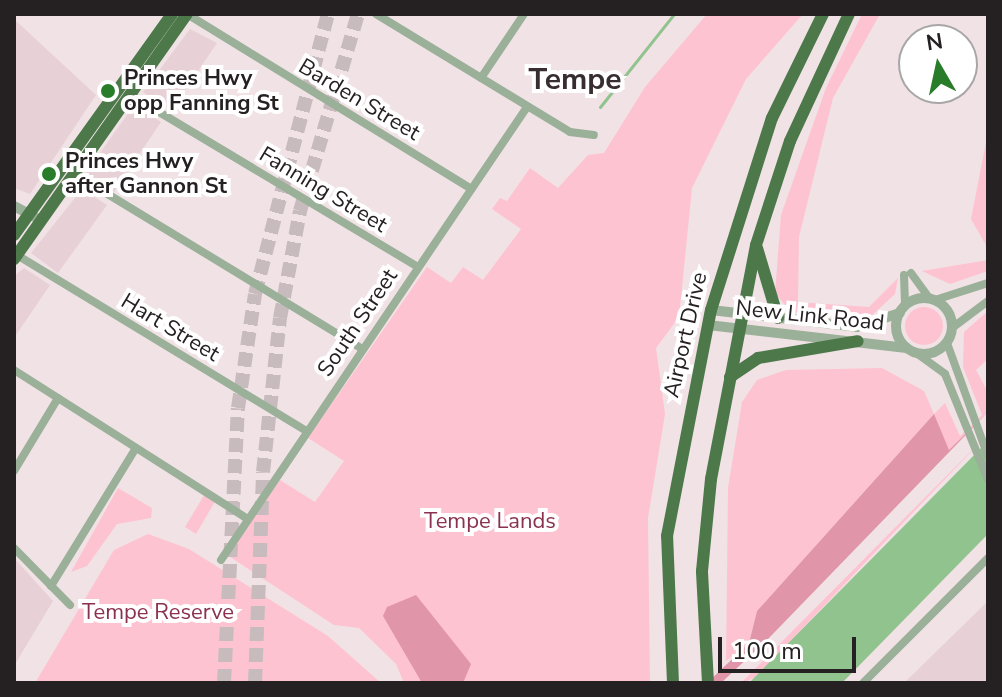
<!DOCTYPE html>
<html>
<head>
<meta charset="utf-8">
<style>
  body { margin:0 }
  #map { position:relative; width:1002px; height:697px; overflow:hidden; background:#f1e2e5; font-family:"Nunito Sans",sans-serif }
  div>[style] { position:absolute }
  .built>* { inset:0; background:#e7d1d6 }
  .green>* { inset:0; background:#fec3d1 }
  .round { border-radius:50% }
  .forest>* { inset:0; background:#e095a8 }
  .water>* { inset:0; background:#90c38d }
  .stream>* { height:3px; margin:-1.5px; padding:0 1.5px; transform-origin:1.5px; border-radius:1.5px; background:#90c38d }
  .motorway-tunnel>* { height:14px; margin-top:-7px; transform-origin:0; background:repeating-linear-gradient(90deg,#c8bbbe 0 14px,transparent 0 21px) }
  .minor>* { height:8px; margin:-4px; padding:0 4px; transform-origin:4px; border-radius:4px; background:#9ab098 }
  .tertiary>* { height:10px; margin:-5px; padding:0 5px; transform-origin:5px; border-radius:5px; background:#9ab098 }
  .tertiary>.ring { margin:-5px; padding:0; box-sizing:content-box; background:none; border:10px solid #9ab098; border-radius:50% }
  .trunk>* { height:12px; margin:-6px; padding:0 6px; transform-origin:6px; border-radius:6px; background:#4c784a }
  .dots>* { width:22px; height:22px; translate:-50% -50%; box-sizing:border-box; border:4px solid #fff; border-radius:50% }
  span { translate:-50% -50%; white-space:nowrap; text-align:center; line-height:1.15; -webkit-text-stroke:8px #fff; paint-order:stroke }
  .poi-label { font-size:22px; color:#252021; font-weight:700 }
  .left { translate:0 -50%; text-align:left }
  .street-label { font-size:22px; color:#252021 }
  .park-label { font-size:22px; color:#89314e }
  .district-label { font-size:30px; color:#382d30; font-weight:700 }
  .frame { position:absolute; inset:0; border:16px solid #252021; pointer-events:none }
  .north { position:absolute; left:898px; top:24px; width:80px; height:80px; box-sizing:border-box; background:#fff; border:2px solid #a8a6a6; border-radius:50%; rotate:351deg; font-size:22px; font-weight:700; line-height:32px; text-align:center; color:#252021 }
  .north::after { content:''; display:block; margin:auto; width:28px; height:36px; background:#297d2a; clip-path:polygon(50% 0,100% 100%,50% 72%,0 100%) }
  .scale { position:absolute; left:718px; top:637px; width:138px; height:36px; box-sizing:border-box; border:4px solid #252021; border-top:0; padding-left:10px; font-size:24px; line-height:28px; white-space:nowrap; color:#252021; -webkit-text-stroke:6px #fff; paint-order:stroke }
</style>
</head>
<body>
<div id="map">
  <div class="built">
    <div style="clip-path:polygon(14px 19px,96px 95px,30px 194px,14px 188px)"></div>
    <div style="clip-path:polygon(190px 29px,217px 43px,171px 111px,143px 92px)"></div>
    <div style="clip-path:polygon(134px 105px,161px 122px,114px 192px,85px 174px)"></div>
    <div style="clip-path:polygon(82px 189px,107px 205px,58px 273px,31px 253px)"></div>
    <div style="clip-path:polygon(24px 268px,50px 285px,14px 338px,14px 276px)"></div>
    <div style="clip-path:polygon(14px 558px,53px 601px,14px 666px)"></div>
    <div style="clip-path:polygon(988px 601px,988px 683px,904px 683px)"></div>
  </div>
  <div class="green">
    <div style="clip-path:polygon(707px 14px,803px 14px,746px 79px,692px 188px,679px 317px,656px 348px,665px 414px,648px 518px,650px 683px,404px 683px,396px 664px,359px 628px,334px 625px,227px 555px,280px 480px,315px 502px,344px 461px,308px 438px,427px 267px,451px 283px,463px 267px,483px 280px,521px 229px,492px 209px,500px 198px,507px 201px,530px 168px,558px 188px,588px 155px,604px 153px,645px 87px)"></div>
    <div style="clip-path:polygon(862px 14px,880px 14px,833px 98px,799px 237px,798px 302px,869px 307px,898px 278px,895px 294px,869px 318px,791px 312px,775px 293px,781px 215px,826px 88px)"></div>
    <div style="clip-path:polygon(988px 132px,988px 249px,971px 219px)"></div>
    <div style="clip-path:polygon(988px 260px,988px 271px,950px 284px,922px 271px)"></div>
    <div class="round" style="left:905px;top:307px;width:38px;height:38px"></div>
    <div style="clip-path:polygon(988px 311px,988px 359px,976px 370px,988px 392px,988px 412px,949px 451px,933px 415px,757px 611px,749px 643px,726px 661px,728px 488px,742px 402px,757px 380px,786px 370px,882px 368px,924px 391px,934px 414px,945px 403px,960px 436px,982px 415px,963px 367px,964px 332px)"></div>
    <div style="clip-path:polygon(988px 434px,755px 678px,741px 683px)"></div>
    <div style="clip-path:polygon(118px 488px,152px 508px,151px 518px,117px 524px,87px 566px,71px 572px)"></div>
    <div style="clip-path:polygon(206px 492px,217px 498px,196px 534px,185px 527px)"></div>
    <div style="clip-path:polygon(148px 534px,189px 549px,328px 636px,381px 683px,35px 683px,114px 550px)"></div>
  </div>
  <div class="forest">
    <div style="clip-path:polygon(988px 412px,768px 639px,721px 683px,707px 683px,749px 643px,757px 611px,934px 414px,949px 450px)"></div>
    <div style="clip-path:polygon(416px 595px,471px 664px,463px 683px,422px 683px,383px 616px,387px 607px)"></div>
  </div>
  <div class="water">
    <div style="clip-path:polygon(988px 441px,988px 534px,842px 683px,749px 683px)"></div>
  </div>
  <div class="stream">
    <div style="left:600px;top:107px;width:119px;rotate:-51.5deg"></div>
  </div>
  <div class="motorway-tunnel">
    <div style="left:224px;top:683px;width:275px;rotate:-87.1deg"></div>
    <div style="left:238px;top:408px;width:115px;rotate:-81.5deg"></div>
    <div style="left:255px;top:294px;width:289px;rotate:-75.4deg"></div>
    <div style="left:255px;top:683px;width:211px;rotate:-87.8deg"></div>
    <div style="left:263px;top:472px;width:155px;rotate:-83.7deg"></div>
    <div style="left:280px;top:318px;width:109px;rotate:-79.4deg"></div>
    <div style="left:300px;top:211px;width:205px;rotate:-73.6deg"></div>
  </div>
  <div class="minor">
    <div style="left:187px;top:14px;width:334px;rotate:31.6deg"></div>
    <div style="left:376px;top:14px;width:227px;rotate:31.3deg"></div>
    <div style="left:570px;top:132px;width:24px;rotate:7deg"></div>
    <div style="left:481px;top:78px;width:77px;rotate:-56.1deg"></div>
    <div style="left:129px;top:94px;width:337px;rotate:30.9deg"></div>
    <div style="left:73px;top:173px;width:338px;rotate:31.3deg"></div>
    <div style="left:17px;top:255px;width:338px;rotate:31.3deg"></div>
    <div style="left:911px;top:273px;width:32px;rotate:54deg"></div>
    <div style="left:904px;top:275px;width:30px;rotate:88deg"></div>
    <div style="left:935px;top:300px;width:56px;rotate:-17.8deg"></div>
    <div style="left:952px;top:328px;width:45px;rotate:-36.9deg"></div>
    <div style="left:947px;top:343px;width:120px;rotate:70.1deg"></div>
    <div style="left:915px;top:352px;width:37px;rotate:36deg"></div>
    <div style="left:945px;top:374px;width:114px;rotate:67.9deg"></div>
    <div style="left:14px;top:370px;width:275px;rotate:32.5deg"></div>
    <div style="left:14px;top:471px;width:85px;rotate:-58.9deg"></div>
    <div style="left:14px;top:548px;width:80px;rotate:45.5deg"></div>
    <div style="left:221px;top:560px;width:547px;rotate:-55.96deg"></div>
    <div style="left:51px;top:586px;width:162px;rotate:-58.4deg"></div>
    <div style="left:863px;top:683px;width:177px;rotate:-45deg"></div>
  </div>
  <div class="tertiary">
    <div style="left:14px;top:206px;width:30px;rotate:28deg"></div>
    <div class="ring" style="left:896px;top:298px;width:46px;height:46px"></div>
    <div style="left:711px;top:310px;width:147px;rotate:6.6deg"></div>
    <div style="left:857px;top:327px;width:45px;rotate:-18deg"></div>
    <div style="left:708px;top:325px;width:200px;rotate:6.6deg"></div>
  </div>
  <div class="trunk">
    <div style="left:14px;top:235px;width:272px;rotate:-54.4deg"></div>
    <div style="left:757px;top:248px;width:73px;rotate:73.3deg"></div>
    <div style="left:14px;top:259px;width:300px;rotate:-54.8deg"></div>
    <div style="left:730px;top:377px;width:34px;rotate:-34deg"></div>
    <div style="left:758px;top:358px;width:101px;rotate:-9.6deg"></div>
    <div style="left:673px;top:683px;width:147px;rotate:-92.3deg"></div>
    <div style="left:667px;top:536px;width:230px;rotate:-79deg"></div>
    <div style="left:711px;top:310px;width:201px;rotate:-72.4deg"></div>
    <div style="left:772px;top:118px;width:116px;rotate:-63.9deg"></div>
    <div style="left:708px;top:683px;width:112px;rotate:-93.1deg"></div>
    <div style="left:702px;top:571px;width:92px;rotate:-84.4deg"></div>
    <div style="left:711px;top:479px;width:238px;rotate:-79.1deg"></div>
    <div style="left:756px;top:245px;width:109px;rotate:-71.9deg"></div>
    <div style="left:790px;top:141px;width:140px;rotate:-65.1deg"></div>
  </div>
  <div class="dots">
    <div style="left:108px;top:91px;background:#297d2a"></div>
    <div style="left:49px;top:174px;background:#297d2a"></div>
  </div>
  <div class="poi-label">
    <span class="left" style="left:124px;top:91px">Princes Hwy<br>opp Fanning St</span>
    <span class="left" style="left:65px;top:174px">Princes Hwy<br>after Gannon St</span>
  </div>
  <div class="street-label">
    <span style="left:359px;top:100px;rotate:31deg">Barden Street</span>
    <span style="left:323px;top:190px;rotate:31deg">Fanning Street</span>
    <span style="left:810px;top:316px;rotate:6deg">New Link Road</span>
    <span style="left:358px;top:323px;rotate:-56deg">South Street</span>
    <span style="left:170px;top:328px;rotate:31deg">Hart Street</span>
    <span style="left:686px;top:335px;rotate:-77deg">Airport Drive</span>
  </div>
  <div class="park-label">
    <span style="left:490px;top:522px">Tempe Lands</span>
    <span style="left:158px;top:613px">Tempe Reserve</span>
  </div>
  <div class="district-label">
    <span style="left:575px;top:80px">Tempe</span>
  </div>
  <div class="frame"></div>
  <div class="north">N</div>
  <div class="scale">100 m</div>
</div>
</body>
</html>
